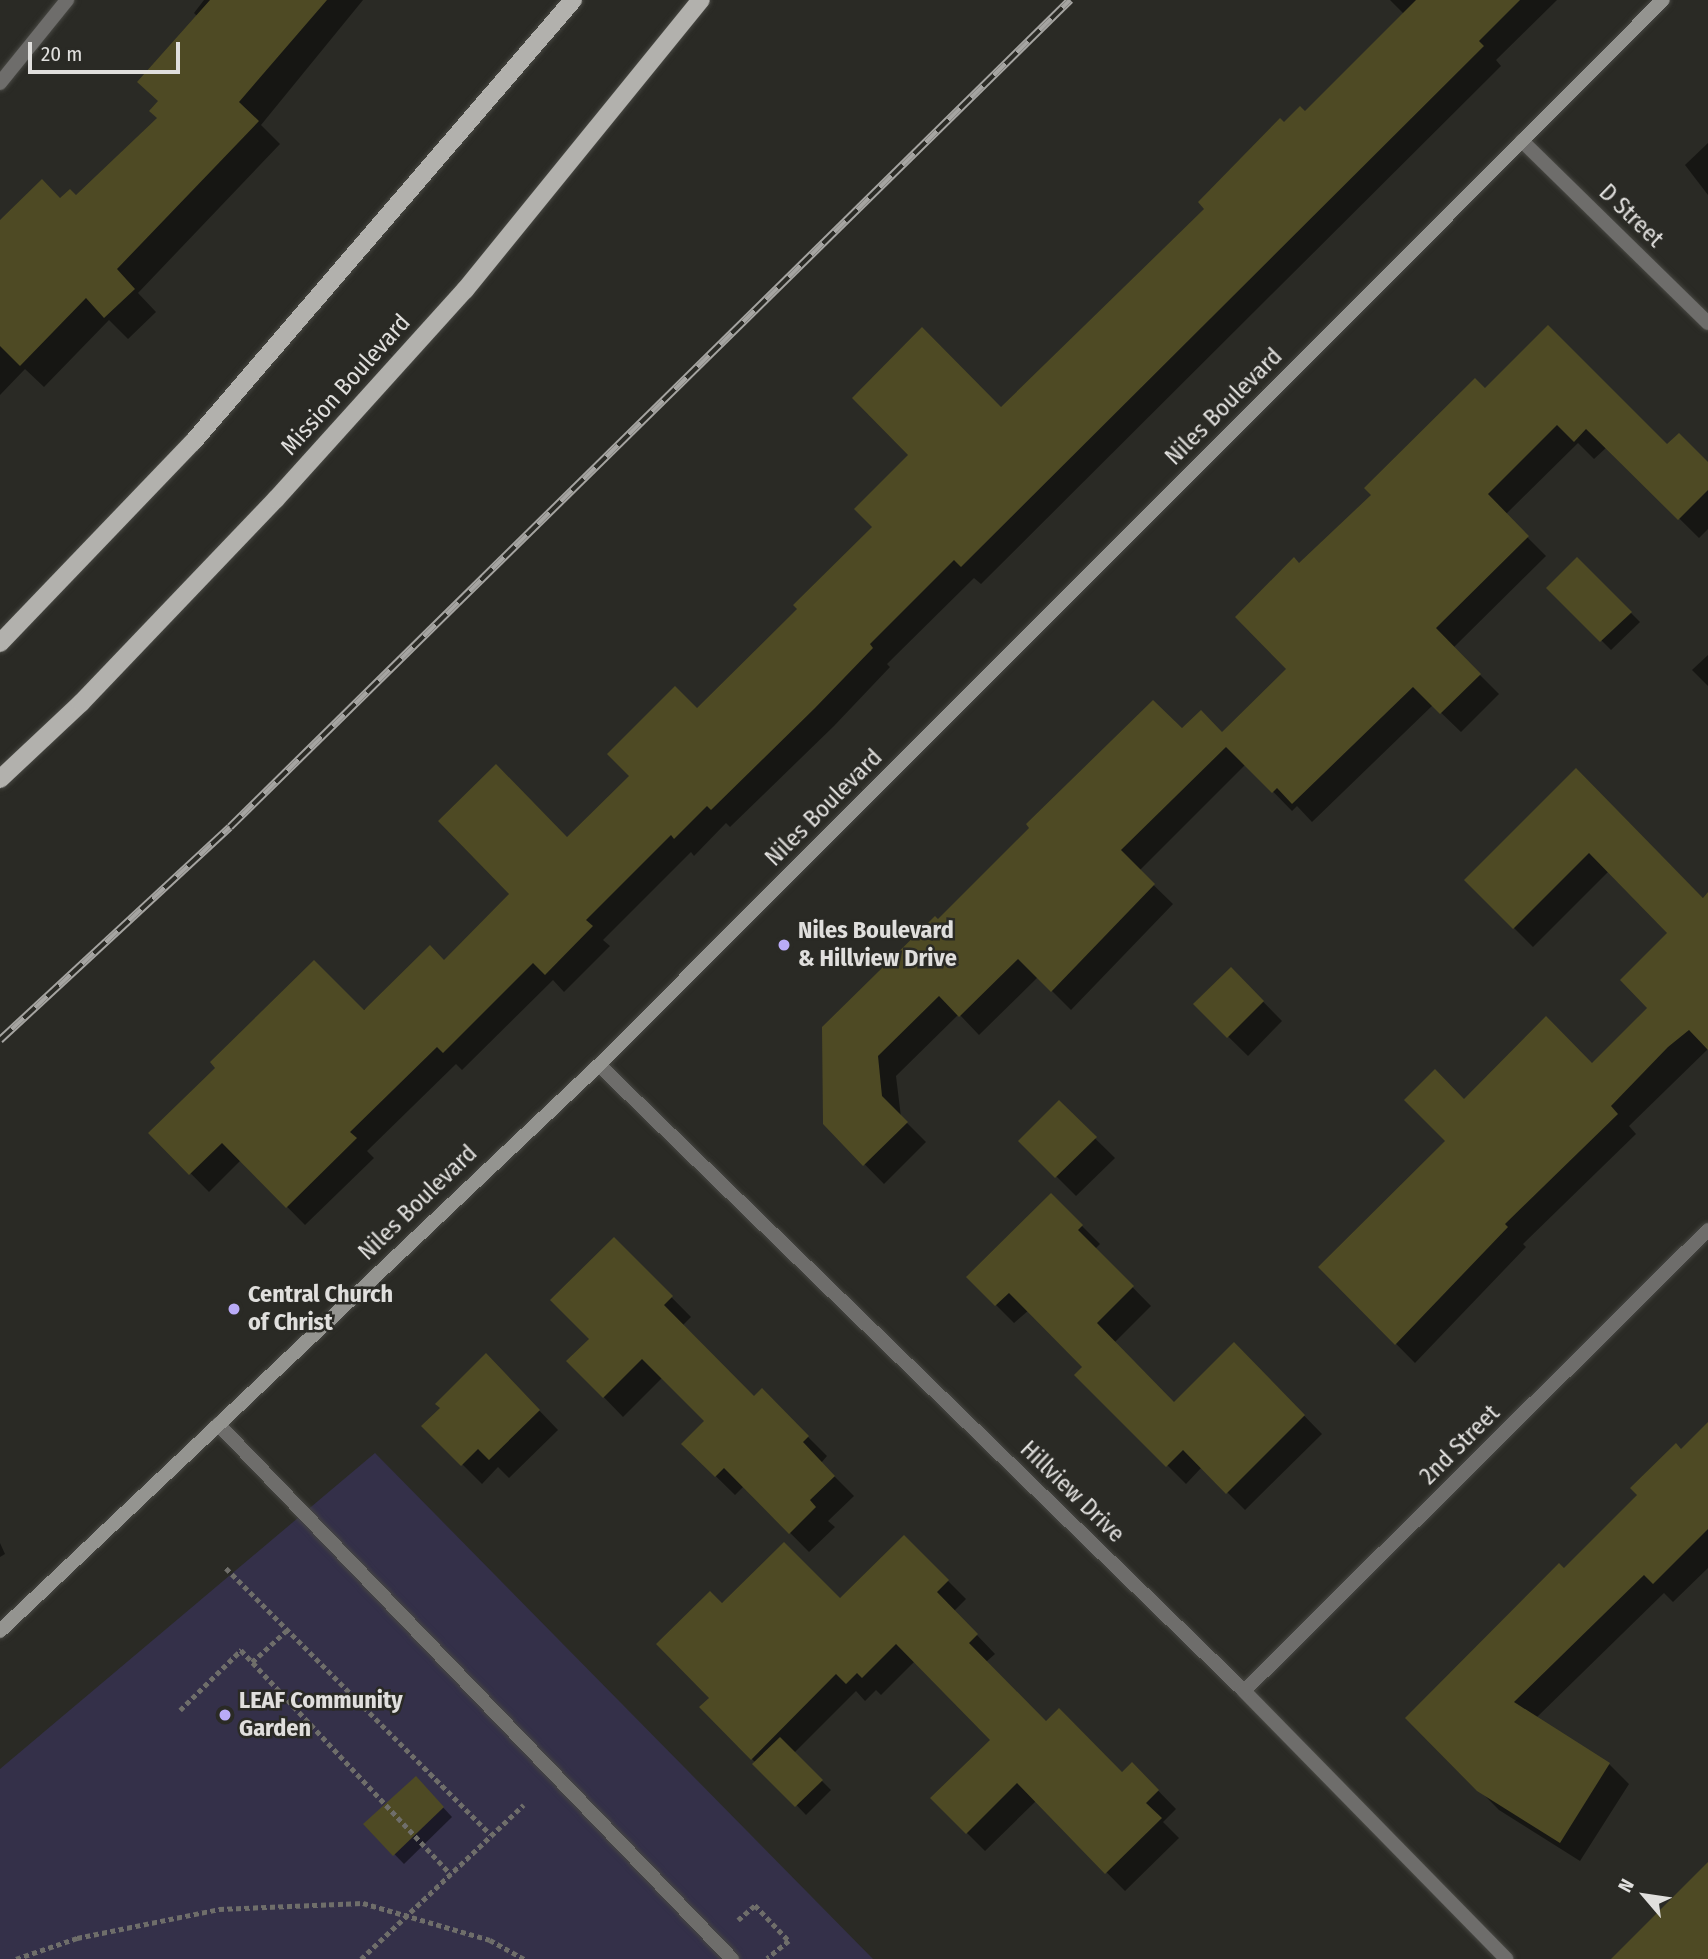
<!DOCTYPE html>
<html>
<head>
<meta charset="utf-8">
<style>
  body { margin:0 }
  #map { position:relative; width:1708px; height:1959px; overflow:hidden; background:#2a2a25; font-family:"Fira Sans Condensed",sans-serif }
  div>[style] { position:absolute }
  .green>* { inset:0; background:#343049 }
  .shadow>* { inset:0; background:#0007 }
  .building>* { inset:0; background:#4e4a24 }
  .path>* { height:4.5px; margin-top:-2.25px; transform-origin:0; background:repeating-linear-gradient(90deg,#6f6e6a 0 5px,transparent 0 8.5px) }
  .roads { filter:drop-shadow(0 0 2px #474742) drop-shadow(0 0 2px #474742) }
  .service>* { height:14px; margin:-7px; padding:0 7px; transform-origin:7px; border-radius:7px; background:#6e6d6b }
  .minor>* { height:14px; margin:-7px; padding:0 7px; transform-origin:7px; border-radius:7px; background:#6e6d6b }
  .secondary>* { height:14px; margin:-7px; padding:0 7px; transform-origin:7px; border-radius:7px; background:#949490 }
  .primary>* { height:18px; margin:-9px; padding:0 9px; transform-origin:9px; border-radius:9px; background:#b2b1ad }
  .rail>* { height:8px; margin-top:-4px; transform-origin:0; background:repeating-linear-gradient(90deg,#2a2a25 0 16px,#a5a4a1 0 32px); box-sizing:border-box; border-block:2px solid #a5a4a1 }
  .dots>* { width:19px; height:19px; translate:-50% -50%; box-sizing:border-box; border:4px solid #2a2a25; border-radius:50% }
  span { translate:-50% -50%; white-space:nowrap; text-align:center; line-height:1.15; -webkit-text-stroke:5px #2a2a25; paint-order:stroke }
  .street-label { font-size:24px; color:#e0dfdd }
  .poi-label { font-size:24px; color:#e0dfdd; font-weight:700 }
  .left { translate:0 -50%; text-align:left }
  .north { position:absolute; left:1610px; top:1861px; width:70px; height:70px; -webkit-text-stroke:5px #2a2a25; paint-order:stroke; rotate:299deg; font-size:19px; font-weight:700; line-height:28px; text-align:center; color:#e0dfdd }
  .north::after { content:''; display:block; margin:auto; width:24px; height:32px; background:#e0dfdd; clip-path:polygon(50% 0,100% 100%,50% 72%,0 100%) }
  .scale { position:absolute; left:28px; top:42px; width:152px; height:32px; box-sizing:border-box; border:4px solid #e0dfdd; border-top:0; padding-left:9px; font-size:21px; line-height:24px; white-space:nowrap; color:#e0dfdd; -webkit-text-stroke:5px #2a2a25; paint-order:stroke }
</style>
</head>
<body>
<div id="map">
  <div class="green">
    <div style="clip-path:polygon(375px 1453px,873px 1959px,0 1959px,0 1769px)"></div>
  </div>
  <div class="shadow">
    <div style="clip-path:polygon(204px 0,363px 0,261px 125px,280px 144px,138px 293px,156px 312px,128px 339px,109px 320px,44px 387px,25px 369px,0 395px,0 223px,76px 197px,159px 118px,159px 102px,198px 17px,194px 13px)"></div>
    <div style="clip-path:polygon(1390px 0,1557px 0,1496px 60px,1501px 66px,981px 584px,974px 578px,887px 664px,890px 667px,834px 726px,730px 827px,726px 823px,694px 856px,691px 852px,603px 940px,610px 946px,564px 992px,553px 980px,462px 1070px,456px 1064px,367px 1151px,374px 1158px,305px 1225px,241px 1160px,209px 1192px,151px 1133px,444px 963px,1207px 209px,1284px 125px,1305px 114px,1404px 14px)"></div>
    <div style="clip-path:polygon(1708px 143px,1708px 195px,1685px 165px)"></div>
    <div style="clip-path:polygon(1485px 390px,1667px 447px,1708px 464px,1708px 529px,1699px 538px,1607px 447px,1594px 459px,1578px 443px,1505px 515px,1546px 556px,1453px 648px,1499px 694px,1461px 732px,1433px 705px,1312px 822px,1297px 806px,1292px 811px,1246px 764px,1139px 871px,1173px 904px,1071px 1010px,1038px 977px,979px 1035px,959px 1014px,896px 1076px,901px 1117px,926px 1142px,884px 1184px,824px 1123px,938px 921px,1182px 731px,1222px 734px,1289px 669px,1299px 565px)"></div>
    <div style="clip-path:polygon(1577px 559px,1640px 622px,1611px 650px,1549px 588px)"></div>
    <div style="clip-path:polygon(1708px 655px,1708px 686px,1692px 670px)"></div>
    <div style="clip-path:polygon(1576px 771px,1708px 903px,1708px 1049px,1629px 1126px,1636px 1134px,1523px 1244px,1526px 1247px,1415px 1363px,1320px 1267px,1447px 1141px,1464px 1101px,1592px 1066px,1650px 1008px,1670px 933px,1609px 871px,1533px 947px,1466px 880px)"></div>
    <div style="clip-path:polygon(1231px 969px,1282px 1021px,1248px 1056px,1195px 1004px)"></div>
    <div style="clip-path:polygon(1059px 1103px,1115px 1158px,1076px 1196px,1021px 1141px)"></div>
    <div style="clip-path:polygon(1051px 1195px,1100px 1244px,1095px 1249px,1151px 1306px,1114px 1343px,1174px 1404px,1234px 1344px,1322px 1434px,1245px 1510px,1202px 1467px,1186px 1484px,1077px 1375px,1085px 1367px,1029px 1310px,1014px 1323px,968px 1277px)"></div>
    <div style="clip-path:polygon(614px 1239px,691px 1317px,683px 1325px,754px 1399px,762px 1391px,827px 1456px,821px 1463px,854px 1496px,828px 1521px,835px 1527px,809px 1552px,744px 1486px,735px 1495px,683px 1444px,707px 1421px,663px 1377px,623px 1417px,569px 1361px,591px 1339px)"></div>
    <div style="clip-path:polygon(505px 1375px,558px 1430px,509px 1478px,498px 1467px,482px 1484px,424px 1426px)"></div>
    <div style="clip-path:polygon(1708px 1423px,1708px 1568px,1673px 1602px,1664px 1593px,1536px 1718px,1609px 1764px,1629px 1784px,1580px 1861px,1499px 1810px,1408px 1718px,1564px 1570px)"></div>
    <div style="clip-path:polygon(904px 1537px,966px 1599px,954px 1611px,995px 1654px,986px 1662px,1046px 1723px,1122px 1774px,1132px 1764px,1176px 1809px,1163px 1822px,1179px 1838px,1125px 1891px,1036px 1801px,985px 1851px,932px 1798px,992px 1740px,915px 1661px,881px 1695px,876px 1690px,865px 1701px,856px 1691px,794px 1753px,831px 1790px,806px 1815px,702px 1707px,712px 1698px,722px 1605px,840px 1600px)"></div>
    <div style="clip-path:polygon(0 1543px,5px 1554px,0 1557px)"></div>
    <div style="clip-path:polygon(425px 1788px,452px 1817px,404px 1864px,365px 1824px)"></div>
  </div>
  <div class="building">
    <div style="clip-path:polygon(210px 0,327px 0,239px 102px,259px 121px,117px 269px,135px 289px,104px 318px,86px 298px,20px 366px,0 346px,0 220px,42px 179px,60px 198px,70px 189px,76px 195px,157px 118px,149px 111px,158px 101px,137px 82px)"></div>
    <div style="clip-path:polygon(1416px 0,1520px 0,1479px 41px,1484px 46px,961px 567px,954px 560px,870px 644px,873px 648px,815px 708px,711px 810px,707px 806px,674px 839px,671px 835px,586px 920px,593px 926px,545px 975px,533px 963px,443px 1053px,437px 1047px,350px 1132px,357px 1138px,286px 1208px,222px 1143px,189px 1175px,148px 1133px,215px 1068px,210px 1062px,314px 960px,364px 1010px,430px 945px,444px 960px,509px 894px,438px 821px,496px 764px,567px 837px,629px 776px,607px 754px,675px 686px,697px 708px,797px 609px,793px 605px,872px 527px,854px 509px,908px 455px,852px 398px,922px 327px,1001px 407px,1204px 209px,1198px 202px,1280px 118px,1284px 122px,1300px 106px,1305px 111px)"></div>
    <div style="clip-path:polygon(1548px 325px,1667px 444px,1679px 433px,1708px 462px,1708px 490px,1678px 520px,1586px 429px,1574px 442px,1557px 425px,1488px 494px,1529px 536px,1436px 628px,1481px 674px,1440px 714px,1413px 687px,1292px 804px,1277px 788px,1272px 793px,1226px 747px,1121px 850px,1155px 884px,1051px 992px,1018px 959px,959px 1017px,939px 996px,878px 1056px,882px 1096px,908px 1122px,863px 1166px,823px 1124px,822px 1027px,935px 916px,938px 919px,1029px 828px,1026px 824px,1153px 700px,1182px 728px,1201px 710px,1222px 732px,1286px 669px,1235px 617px,1294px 557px,1299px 563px,1371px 495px,1364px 488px,1475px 378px,1485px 388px)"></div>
    <div style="clip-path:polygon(1577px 557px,1632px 612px,1600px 642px,1546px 588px)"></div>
    <div style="clip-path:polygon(1576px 768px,1703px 898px,1708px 892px,1708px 1050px,1689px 1030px,1668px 1047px,1611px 1106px,1618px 1114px,1505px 1224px,1508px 1227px,1395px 1345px,1318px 1267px,1445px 1141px,1404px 1100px,1435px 1069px,1464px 1099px,1546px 1016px,1592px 1063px,1647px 1008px,1620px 980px,1667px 933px,1589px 853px,1513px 929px,1464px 880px)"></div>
    <div style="clip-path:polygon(1231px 967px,1264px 1001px,1227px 1038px,1193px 1004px)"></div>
    <div style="clip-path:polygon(1059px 1100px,1097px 1137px,1055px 1178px,1018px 1141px)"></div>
    <div style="clip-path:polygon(1051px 1193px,1083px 1225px,1078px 1230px,1134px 1286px,1097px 1323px,1174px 1402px,1234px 1342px,1305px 1415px,1226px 1494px,1183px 1450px,1166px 1467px,1074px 1375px,1082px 1367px,1009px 1293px,995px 1306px,966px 1277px)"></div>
    <div style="clip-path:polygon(614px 1237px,673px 1296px,664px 1305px,754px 1396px,762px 1388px,809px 1436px,803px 1442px,835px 1476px,810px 1500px,816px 1507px,789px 1534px,724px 1468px,715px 1477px,681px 1444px,704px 1421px,642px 1359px,603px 1398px,566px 1361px,589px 1339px,550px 1300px)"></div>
    <div style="clip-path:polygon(486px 1353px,540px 1410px,489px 1460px,478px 1449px,461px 1466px,421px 1426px,440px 1408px,435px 1404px)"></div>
    <div style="clip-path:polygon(1708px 1422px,1708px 1529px,1653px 1584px,1644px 1575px,1514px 1702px,1610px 1763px,1560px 1843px,1477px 1791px,1405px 1718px,1559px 1563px,1564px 1568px,1637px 1495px,1630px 1488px,1676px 1443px,1681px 1449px)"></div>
    <div style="clip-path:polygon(904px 1535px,949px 1580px,937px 1592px,978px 1634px,969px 1643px,1046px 1721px,1059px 1708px,1122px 1772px,1132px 1762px,1159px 1790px,1146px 1803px,1162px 1818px,1105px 1874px,1017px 1783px,966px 1834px,930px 1798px,990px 1740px,896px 1644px,862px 1678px,857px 1673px,846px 1684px,836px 1674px,751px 1760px,699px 1707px,709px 1698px,656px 1644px,710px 1591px,722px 1603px,784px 1542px,840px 1598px)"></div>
    <div style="clip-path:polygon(780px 1737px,823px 1780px,795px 1807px,752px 1764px)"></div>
    <div style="clip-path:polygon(416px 1776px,444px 1807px,393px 1856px,363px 1824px)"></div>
    <div style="clip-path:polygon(1708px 1862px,1708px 1959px,1611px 1959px)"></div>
  </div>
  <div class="path">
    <div style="left:226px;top:1568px;width:375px;rotate:45.2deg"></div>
    <div style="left:252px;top:1662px;width:47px;rotate:-42.4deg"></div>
    <div style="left:180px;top:1710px;width:86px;rotate:-44.5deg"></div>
    <div style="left:241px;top:1650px;width:304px;rotate:46.9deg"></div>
    <div style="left:738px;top:1920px;width:23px;rotate:-41deg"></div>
    <div style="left:755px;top:1905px;width:50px;rotate:46.6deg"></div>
    <div style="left:789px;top:1941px;width:28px;rotate:141deg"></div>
    <div style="left:16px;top:1959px;width:65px;rotate:-19deg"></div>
    <div style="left:77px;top:1938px;width:145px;rotate:-11.5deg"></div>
    <div style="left:219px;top:1909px;width:144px;rotate:-2.4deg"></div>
    <div style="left:363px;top:1903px;width:132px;rotate:16.2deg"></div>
    <div style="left:490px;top:1940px;width:39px;rotate:29deg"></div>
    <div style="left:361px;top:1959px;width:224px;rotate:-43.5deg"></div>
  </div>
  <div class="roads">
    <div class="service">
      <div style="left:218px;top:1424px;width:742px;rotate:46.15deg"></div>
    </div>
    <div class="minor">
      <div style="left:0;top:83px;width:107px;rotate:-51.1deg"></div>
      <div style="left:1522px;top:141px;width:260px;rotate:44.4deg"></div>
      <div style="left:599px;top:1065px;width:899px;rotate:44.14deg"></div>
      <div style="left:1244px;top:1691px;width:375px;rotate:45.6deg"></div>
      <div style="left:1244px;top:1691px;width:654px;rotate:-44.81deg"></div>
    </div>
    <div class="secondary">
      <div style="left:0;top:1631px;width:824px;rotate:-43.38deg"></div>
      <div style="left:599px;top:1065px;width:1505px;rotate:-45.03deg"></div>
    </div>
    <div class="primary">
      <div style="left:0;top:643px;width:279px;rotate:-46.2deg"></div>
      <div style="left:193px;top:442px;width:583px;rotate:-49.31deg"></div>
      <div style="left:0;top:779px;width:111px;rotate:-43.2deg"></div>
      <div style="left:81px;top:703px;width:282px;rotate:-46.3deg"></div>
      <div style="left:276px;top:499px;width:282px;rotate:-47.9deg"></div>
      <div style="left:465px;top:290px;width:374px;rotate:-50.9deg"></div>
    </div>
  </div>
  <div class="rail">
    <div style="left:0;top:1040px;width:313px;rotate:-42.8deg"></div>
    <div style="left:230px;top:827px;width:1179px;rotate:-44.55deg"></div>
  </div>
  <div class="dots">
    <div style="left:784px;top:945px;background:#b9abf7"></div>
    <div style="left:234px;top:1309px;background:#b9abf7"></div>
    <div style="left:225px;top:1715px;background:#b9abf7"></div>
  </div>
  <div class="street-label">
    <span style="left:1631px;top:216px;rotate:44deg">D Street</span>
    <span style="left:346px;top:385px;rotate:-48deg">Mission Boulevard</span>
    <span style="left:1224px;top:407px;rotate:-45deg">Niles Boulevard</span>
    <span style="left:824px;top:808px;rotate:-45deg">Niles Boulevard</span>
    <span style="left:418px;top:1203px;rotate:-44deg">Niles Boulevard</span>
    <span style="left:1460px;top:1445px;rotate:-45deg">2nd Street</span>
    <span style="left:1072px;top:1492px;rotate:44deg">Hillview Drive</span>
  </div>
  <div class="poi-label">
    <span class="left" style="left:798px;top:945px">Niles Boulevard<br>&amp; Hillview Drive</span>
    <span class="left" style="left:248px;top:1309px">Central Church<br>of Christ</span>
    <span class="left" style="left:239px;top:1715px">LEAF Community<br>Garden</span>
  </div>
  <div class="north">N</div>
  <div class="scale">20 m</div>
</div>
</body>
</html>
